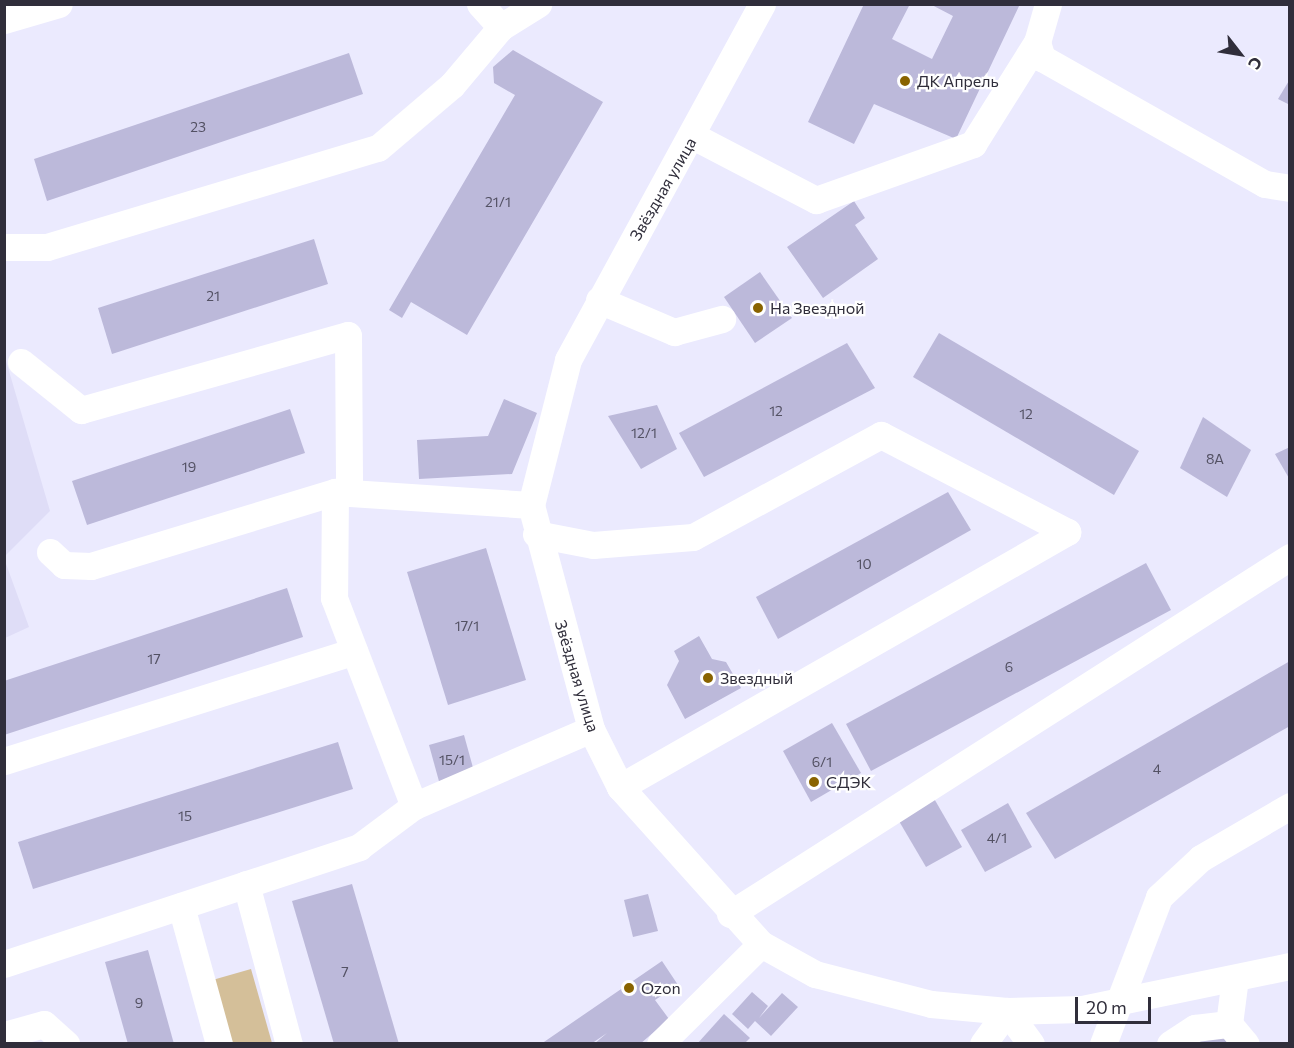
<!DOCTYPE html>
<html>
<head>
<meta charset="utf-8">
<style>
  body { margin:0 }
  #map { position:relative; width:1294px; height:1048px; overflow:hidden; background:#ebeafe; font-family:Commissioner,sans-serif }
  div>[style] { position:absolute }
  .built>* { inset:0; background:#dfddf7 }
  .green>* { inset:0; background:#d4bf99 }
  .building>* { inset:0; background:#bcb9da }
  .minor>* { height:27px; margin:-13.5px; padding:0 13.5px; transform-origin:13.5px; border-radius:13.5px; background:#fff }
  .dots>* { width:16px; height:16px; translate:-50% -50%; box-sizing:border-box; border:3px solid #fff; border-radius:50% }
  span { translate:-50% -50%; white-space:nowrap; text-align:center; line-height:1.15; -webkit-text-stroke:4.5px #fff; paint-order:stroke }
  .number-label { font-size:14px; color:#535163 }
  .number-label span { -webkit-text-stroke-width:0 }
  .poi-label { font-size:16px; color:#302e3b }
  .left { translate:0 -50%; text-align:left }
  .street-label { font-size:16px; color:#302e3b }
  .frame { position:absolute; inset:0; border:6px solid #302e3b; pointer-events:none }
  .north { position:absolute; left:1210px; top:24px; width:60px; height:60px; -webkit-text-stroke:4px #fff; paint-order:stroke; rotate:121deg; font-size:16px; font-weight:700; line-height:24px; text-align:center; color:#302e3b }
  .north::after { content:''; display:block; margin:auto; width:21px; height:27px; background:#302e3b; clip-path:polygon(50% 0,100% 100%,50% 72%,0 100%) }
  .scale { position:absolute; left:1075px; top:997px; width:76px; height:27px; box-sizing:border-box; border:3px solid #302e3b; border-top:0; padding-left:8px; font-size:18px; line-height:21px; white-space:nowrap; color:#302e3b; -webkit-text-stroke:4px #fff; paint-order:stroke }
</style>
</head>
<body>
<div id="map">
  <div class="built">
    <div style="clip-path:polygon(4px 354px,50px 511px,5px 556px,4px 556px)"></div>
    <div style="clip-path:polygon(5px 561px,29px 627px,5px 638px,4px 638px)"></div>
  </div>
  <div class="green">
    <div style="clip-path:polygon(251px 969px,272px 1043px,226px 1043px,209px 981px)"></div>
  </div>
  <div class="building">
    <div style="clip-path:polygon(864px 4px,910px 4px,892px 39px,932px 59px,953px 16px,930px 4px,1020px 4px,956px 139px,874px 104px,854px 144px,808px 122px)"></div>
    <div style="clip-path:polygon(513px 50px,603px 102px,467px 335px,411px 302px,402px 318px,389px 310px,515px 95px,494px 83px,493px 67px)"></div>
    <div style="clip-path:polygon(349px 53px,363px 94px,47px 201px,34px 159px)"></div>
    <div style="clip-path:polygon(1290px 79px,1290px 105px,1278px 99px)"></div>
    <div style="clip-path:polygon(854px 201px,865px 218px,855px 225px,878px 259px,823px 298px,787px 247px)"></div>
    <div style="clip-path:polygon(314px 239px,328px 284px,112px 354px,98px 308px)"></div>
    <div style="clip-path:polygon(760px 272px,792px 318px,755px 343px,724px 297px)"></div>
    <div style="clip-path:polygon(939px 333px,1139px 451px,1114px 495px,913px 377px)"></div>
    <div style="clip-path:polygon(847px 343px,875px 388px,704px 477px,679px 433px)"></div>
    <div style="clip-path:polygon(504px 399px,537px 413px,512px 474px,419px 479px,417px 440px,488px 436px)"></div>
    <div style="clip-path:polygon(657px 405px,677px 449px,641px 469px,608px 416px)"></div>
    <div style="clip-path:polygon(290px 409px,305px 453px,87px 525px,72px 481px)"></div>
    <div style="clip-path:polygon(1203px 417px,1251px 450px,1227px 497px,1180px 468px)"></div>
    <div style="clip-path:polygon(1290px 447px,1290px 480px,1275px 454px)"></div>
    <div style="clip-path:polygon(948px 492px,971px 530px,778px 639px,756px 597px)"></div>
    <div style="clip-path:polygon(486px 548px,526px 680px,448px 705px,407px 572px)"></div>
    <div style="clip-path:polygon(1146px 563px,1171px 610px,871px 771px,846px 724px)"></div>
    <div style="clip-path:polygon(287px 588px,303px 637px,4px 735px,4px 681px)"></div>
    <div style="clip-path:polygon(699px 636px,712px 659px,726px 662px,741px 688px,685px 719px,667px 685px,679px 661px,674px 651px)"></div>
    <div style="clip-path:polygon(1290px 661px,1290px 726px,1055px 859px,1026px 813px)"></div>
    <div style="clip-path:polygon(832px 723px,861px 773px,811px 802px,783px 751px)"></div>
    <div style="clip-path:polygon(464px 735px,475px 775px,440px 785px,429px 745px)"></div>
    <div style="clip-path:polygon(338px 742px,353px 789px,33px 889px,18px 842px)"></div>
    <div style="clip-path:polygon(932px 795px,962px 847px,926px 867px,896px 816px)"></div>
    <div style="clip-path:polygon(1008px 803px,1032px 847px,985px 872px,961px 830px)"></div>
    <div style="clip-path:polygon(352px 884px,399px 1044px,334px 1044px,292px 901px)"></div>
    <div style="clip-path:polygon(648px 894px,658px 931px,633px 937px,624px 900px)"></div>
    <div style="clip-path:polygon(148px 950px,174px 1044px,128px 1044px,105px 962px)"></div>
    <div style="clip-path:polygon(662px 961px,678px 985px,655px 1000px,669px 1019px,640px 1044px,594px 1044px,607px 1033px,591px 1044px,541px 1044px)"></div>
    <div style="clip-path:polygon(752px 992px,768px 1006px,759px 1018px,782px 993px,798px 1007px,771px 1036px,755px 1021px,748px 1029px,732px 1014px)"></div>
    <div style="clip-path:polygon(724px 1014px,750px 1038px,744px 1044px,697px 1044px)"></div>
    <div style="clip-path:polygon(1208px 1031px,1221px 1033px,1234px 1044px,1198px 1044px)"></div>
  </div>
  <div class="minor">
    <div style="left:480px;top:4px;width:31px;rotate:48deg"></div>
    <div style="left:762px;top:4px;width:405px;rotate:118.6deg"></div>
    <div style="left:568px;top:360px;width:150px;rotate:104.3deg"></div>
    <div style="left:531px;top:505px;width:232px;rotate:75deg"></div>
    <div style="left:591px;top:729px;width:65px;rotate:63.4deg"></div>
    <div style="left:620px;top:787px;width:211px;rotate:48.1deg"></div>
    <div style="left:761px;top:944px;width:62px;rotate:29.1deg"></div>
    <div style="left:815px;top:974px;width:120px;rotate:14.5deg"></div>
    <div style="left:931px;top:1004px;width:76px;rotate:5.3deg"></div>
    <div style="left:1007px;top:1011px;width:75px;rotate:-1.5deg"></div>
    <div style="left:1082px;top:1009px;width:212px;rotate:-11.7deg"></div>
    <div style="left:1048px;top:4px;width:40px;rotate:106deg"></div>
    <div style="left:1037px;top:42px;width:17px;rotate:73deg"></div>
    <div style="left:1042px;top:58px;width:256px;rotate:29.5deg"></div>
    <div style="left:1265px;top:184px;width:25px;rotate:9deg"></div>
    <div style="left:4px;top:20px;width:57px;rotate:-16.2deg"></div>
    <div style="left:693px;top:136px;width:139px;rotate:27.5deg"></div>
    <div style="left:816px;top:200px;width:167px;rotate:-19.6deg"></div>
    <div style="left:973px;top:144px;width:120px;rotate:-57.9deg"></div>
    <div style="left:4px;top:247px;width:43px"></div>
    <div style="left:47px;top:247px;width:345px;rotate:-16.7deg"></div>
    <div style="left:378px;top:148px;width:97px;rotate:-40.4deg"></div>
    <div style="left:452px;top:85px;width:76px;rotate:-49.8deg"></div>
    <div style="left:501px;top:27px;width:44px;rotate:-31.9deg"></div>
    <div style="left:599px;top:300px;width:82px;rotate:23.1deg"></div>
    <div style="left:674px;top:332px;width:50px;rotate:-15.2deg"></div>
    <div style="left:21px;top:362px;width:77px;rotate:38.7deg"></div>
    <div style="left:81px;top:410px;width:277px;rotate:-15.7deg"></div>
    <div style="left:348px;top:335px;width:157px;rotate:89.6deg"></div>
    <div style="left:335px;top:492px;width:106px;rotate:90.5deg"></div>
    <div style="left:334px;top:598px;width:223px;rotate:69deg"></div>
    <div style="left:536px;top:534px;width:58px;rotate:10.9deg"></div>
    <div style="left:593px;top:545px;width:100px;rotate:-4.6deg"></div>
    <div style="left:693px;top:537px;width:214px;rotate:-28.5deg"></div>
    <div style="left:881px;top:435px;width:210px;rotate:27.5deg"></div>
    <div style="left:50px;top:552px;width:19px;rotate:43deg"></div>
    <div style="left:64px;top:565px;width:27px;rotate:2deg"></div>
    <div style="left:91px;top:566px;width:255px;rotate:-16.9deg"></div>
    <div style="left:335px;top:492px;width:196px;rotate:3.8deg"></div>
    <div style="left:4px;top:761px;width:367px;rotate:-17.4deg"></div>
    <div style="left:620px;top:787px;width:515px;rotate:-29.7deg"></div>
    <div style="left:246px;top:884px;width:166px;rotate:75deg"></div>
    <div style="left:181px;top:906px;width:143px;rotate:74.6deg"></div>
    <div style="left:730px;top:914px;width:664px;rotate:-32.52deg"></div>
    <div style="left:4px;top:964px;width:374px;rotate:-18.2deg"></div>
    <div style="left:359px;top:847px;width:69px;rotate:-36.7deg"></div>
    <div style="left:414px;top:806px;width:193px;rotate:-23.5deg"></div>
    <div style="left:1229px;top:1024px;width:26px;rotate:50deg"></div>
    <div style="left:4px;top:1035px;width:41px;rotate:-15.4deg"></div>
    <div style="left:44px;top:1024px;width:30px;rotate:42deg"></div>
    <div style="left:660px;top:1044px;width:142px;rotate:-44.7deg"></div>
    <div style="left:983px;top:1044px;width:41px;rotate:-54deg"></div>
    <div style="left:1007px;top:1011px;width:41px;rotate:54deg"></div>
    <div style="left:1103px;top:1044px;width:157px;rotate:-69.1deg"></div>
    <div style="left:1159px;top:897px;width:57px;rotate:-42.9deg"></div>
    <div style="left:1201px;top:858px;width:103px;rotate:-30.3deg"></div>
    <div style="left:1170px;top:1044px;width:30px;rotate:-33deg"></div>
    <div style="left:1195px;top:1028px;width:34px;rotate:-7deg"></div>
    <div style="left:1229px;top:1024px;width:46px;rotate:-82.6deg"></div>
  </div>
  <div class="dots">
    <div style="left:905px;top:81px;background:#896300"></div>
    <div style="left:758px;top:308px;background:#896300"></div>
    <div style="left:708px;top:678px;background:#896300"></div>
    <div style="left:814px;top:782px;background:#896300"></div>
    <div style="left:629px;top:988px;background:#896300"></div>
  </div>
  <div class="number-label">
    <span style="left:198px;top:127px">23</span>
    <span style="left:498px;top:202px">21/1</span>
    <span style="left:213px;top:296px">21</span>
    <span style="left:776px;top:411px">12</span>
    <span style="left:1026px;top:414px">12</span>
    <span style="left:644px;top:433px">12/1</span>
    <span style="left:1215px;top:459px">8А</span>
    <span style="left:189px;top:467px">19</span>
    <span style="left:864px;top:564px">10</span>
    <span style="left:467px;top:626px">17/1</span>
    <span style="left:154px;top:659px">17</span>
    <span style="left:1009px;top:667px">6</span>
    <span style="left:452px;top:760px">15/1</span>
    <span style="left:822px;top:762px">6/1</span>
    <span style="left:1157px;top:769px">4</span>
    <span style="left:185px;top:816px">15</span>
    <span style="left:997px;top:838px">4/1</span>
    <span style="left:345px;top:972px">7</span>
    <span style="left:139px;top:1003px">9</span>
  </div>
  <div class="poi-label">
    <span class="left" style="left:917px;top:81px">ДК Апрель</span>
    <span class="left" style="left:770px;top:308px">На Звездной</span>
    <span class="left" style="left:720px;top:678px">Звездный</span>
    <span class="left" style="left:826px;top:782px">СДЭК</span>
    <span class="left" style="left:641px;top:988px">Ozon</span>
  </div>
  <div class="street-label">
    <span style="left:663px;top:189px;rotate:-60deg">Звёздная улица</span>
    <span style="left:577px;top:676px;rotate:73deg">Звёздная улица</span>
  </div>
  <div class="frame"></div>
  <div class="north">С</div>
  <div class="scale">20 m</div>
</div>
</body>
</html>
